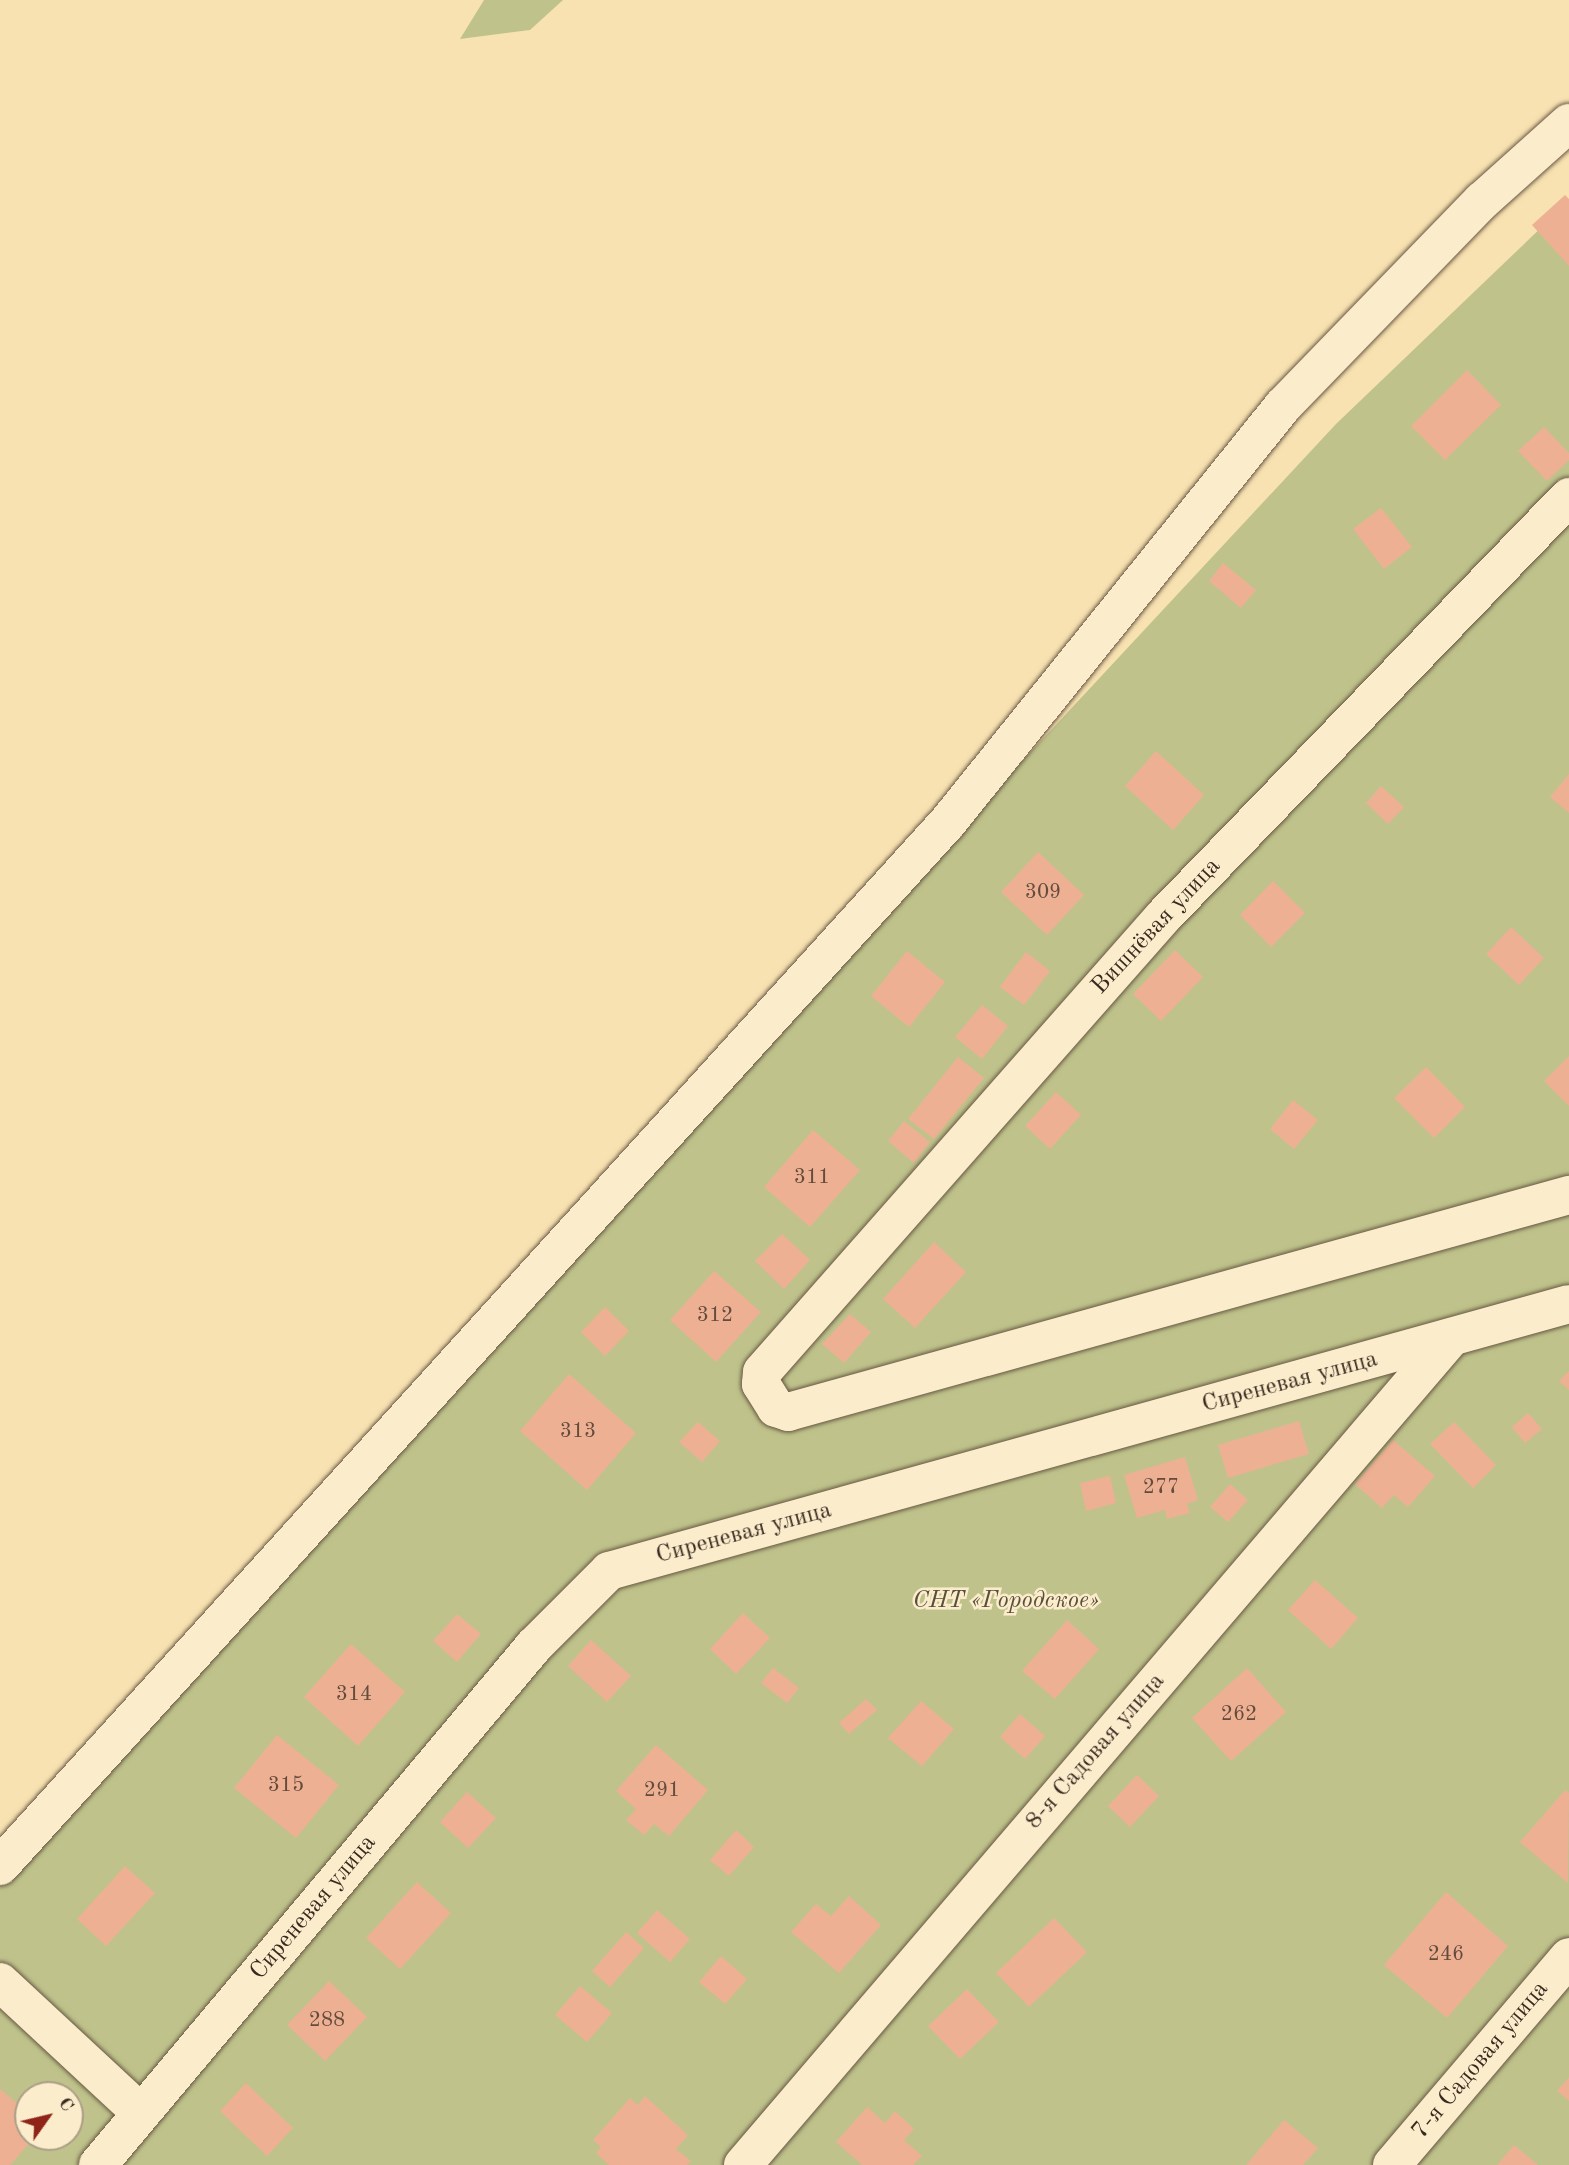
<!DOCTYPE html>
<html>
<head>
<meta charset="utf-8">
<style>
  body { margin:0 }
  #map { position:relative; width:1569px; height:2165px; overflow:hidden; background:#f9e2b1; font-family:"Old Standard TT",serif }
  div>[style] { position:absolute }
  .green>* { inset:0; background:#bfc38b }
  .building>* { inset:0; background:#edb093 }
  .roads { filter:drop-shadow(0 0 2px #685844) drop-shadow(0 0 2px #685844) }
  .minor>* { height:38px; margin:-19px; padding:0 19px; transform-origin:19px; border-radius:19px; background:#fbeccc }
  span { translate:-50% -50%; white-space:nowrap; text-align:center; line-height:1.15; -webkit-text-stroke:5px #fbeccc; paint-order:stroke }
  .number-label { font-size:21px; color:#644c3d }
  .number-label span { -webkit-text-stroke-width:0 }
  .street-label { font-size:24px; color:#372a20 }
  .park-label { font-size:24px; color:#59503b; font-style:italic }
  .north { position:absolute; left:14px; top:2081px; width:70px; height:70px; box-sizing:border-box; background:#fbeccc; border:2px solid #ad9e87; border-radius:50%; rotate:56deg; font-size:19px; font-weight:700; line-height:28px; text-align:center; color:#372a20 }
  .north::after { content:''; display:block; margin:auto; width:24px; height:32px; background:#8f2418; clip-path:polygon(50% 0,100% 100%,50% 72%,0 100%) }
</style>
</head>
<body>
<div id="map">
  <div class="green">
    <div style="clip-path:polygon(484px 0,563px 0,530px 30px,460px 39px)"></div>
    <div style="clip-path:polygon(evenodd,1569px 201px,1569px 2165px,0 2165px,0 1859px,1336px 424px,1569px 201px,28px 2095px,70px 2095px,70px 2137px,28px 2137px,28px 2095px)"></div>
  </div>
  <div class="building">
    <div style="clip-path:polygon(1565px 195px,1569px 199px,1569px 266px,1532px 225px)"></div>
    <div style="clip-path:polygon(1467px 370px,1501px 405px,1445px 460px,1411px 426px)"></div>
    <div style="clip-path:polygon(1544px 427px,1569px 453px,1569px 460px,1547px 481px,1518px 451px)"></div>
    <div style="clip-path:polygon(1381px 508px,1412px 547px,1384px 569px,1353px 529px)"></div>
    <div style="clip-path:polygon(1223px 563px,1256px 590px,1241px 608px,1209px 581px)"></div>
    <div style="clip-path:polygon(1156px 751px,1204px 795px,1173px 830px,1125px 786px)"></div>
    <div style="clip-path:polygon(1569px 774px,1569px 813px,1550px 797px)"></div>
    <div style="clip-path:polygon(1381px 786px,1404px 807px,1388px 824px,1366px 803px)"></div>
    <div style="clip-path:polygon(1038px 852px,1084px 895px,1047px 935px,1001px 892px)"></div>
    <div style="clip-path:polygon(1273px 881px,1305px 913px,1271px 947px,1240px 915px)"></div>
    <div style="clip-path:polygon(1511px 927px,1544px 958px,1519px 985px,1486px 954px)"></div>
    <div style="clip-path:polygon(1175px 950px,1203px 977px,1161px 1021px,1133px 994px)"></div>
    <div style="clip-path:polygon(907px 951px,945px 982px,909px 1027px,871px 996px)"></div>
    <div style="clip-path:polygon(1026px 952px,1050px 971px,1024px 1005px,1000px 987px)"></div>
    <div style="clip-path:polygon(982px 1005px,1008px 1026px,982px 1059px,955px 1037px)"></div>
    <div style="clip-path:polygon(1569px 1056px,1569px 1106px,1544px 1081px)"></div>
    <div style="clip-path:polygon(958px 1057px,984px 1078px,934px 1139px,908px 1119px)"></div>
    <div style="clip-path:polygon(1426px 1067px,1465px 1107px,1434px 1138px,1394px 1098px)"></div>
    <div style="clip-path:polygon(1056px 1092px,1081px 1115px,1050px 1149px,1025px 1126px)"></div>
    <div style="clip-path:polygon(1293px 1100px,1318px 1120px,1294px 1149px,1270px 1129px)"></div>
    <div style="clip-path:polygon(904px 1121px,930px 1142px,914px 1163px,888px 1141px)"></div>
    <div style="clip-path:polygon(813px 1130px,860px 1170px,810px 1227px,764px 1187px)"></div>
    <div style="clip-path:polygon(782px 1234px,810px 1260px,784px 1289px,755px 1261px)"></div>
    <div style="clip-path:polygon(934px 1242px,966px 1272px,915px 1328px,883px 1299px)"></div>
    <div style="clip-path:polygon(714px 1271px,761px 1312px,716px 1362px,670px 1320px)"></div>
    <div style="clip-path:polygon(605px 1307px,629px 1331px,605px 1356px,581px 1332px)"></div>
    <div style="clip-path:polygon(850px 1314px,871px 1332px,844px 1363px,822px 1344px)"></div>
    <div style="clip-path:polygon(1569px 1371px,1569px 1390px,1559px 1381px)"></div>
    <div style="clip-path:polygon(569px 1374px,636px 1433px,587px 1490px,520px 1431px)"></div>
    <div style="clip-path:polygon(1528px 1413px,1542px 1429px,1525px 1443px,1512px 1427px)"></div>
    <div style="clip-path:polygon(1299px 1421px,1309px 1454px,1228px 1478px,1218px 1445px)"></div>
    <div style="clip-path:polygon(698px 1422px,720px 1441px,702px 1462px,679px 1442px)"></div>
    <div style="clip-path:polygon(1454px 1422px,1496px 1465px,1473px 1488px,1430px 1444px)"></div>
    <div style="clip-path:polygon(1393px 1440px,1435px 1476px,1408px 1507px,1394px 1495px,1382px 1508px,1355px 1484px)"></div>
    <div style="clip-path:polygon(1185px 1457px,1198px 1500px,1187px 1504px,1190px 1513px,1167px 1519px,1165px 1510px,1137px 1518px,1124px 1475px)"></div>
    <div style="clip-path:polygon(1110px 1476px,1116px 1503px,1086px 1511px,1080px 1483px)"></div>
    <div style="clip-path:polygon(1230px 1484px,1248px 1500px,1228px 1522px,1210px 1507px)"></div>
    <div style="clip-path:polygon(1315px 1580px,1358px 1618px,1331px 1649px,1288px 1610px)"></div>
    <div style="clip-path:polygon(743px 1613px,770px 1638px,736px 1674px,710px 1649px)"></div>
    <div style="clip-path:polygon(457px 1614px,481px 1634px,457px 1662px,433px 1641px)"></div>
    <div style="clip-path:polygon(1067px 1620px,1099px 1649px,1055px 1699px,1022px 1671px)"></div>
    <div style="clip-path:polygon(591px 1640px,631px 1676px,607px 1702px,568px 1666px)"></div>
    <div style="clip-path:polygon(351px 1644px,405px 1692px,358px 1746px,304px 1697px)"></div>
    <div style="clip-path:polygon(773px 1668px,799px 1688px,787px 1703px,761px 1683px)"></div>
    <div style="clip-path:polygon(1247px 1668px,1286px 1712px,1231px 1761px,1192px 1718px)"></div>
    <div style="clip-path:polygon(866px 1699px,877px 1710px,849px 1734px,839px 1723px)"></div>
    <div style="clip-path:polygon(921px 1701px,954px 1729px,922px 1766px,888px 1738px)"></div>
    <div style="clip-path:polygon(1020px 1714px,1045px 1736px,1025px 1759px,1000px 1737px)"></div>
    <div style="clip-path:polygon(277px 1735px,339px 1785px,296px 1838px,234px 1788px)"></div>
    <div style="clip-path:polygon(656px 1745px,708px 1790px,669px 1836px,654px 1824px,644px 1835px,626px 1820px,636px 1809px,616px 1791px)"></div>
    <div style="clip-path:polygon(1137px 1775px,1159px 1796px,1130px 1827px,1108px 1806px)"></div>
    <div style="clip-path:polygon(1565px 1790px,1569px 1793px,1568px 1883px,1520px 1842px)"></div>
    <div style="clip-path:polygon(467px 1792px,496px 1818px,468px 1848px,440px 1822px)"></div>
    <div style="clip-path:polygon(736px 1830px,754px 1847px,729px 1876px,710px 1860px)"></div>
    <div style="clip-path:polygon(125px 1866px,155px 1893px,106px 1946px,77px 1919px)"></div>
    <div style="clip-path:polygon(417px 1882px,451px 1913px,400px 1969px,366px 1938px)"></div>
    <div style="clip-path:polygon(1446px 1892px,1508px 1946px,1447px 2018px,1384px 1965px)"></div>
    <div style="clip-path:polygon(849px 1896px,881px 1925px,839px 1973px,791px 1932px,816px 1904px,831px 1916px)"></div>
    <div style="clip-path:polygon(657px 1910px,690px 1939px,670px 1962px,637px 1933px)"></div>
    <div style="clip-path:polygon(1054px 1918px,1087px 1952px,1029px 2007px,996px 1973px)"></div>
    <div style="clip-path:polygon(626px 1932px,644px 1948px,610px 1987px,592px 1971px)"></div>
    <div style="clip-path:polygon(721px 1956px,747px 1979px,725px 2004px,699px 1982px)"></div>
    <div style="clip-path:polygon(329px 1981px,367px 2017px,325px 2061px,287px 2025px)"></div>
    <div style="clip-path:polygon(580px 1986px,612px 2013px,587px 2042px,555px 2015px)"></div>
    <div style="clip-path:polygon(967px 1989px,999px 2022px,960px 2059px,928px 2026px)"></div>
    <div style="clip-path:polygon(1569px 2077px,1569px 2101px,1557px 2091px)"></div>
    <div style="clip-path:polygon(246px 2083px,293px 2128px,267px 2156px,220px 2111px)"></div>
    <div style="clip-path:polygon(0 2089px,28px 2113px,28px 2137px,35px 2137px,10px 2165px,0 2165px)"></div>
    <div style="clip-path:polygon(645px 2096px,688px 2135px,676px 2149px,691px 2161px,687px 2165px,609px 2165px,596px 2153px,601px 2147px,593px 2140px,630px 2098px,638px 2105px)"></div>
    <div style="clip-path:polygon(867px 2107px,885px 2123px,895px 2111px,914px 2129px,904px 2140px,922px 2156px,913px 2165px,862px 2165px,836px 2142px)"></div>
    <div style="clip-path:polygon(1284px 2120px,1318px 2148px,1303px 2165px,1246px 2165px)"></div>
    <div style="clip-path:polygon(1514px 2145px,1538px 2165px,1497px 2165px)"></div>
  </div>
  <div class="roads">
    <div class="minor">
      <div style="left:1569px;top:497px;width:584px;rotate:134.03deg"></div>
      <div style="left:1163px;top:917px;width:606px;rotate:131.39deg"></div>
      <div style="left:762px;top:1372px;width:12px;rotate:95deg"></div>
      <div style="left:761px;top:1384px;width:28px;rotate:58deg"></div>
      <div style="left:776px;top:1408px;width:13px;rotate:18deg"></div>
      <div style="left:788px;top:1412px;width:811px;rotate:-15.53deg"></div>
      <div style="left:0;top:1866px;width:1410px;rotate:-47.76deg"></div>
      <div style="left:948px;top:822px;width:534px;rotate:-51.16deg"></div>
      <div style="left:1283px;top:406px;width:286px;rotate:-45.9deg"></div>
      <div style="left:1482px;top:201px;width:117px;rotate:-41.9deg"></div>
      <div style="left:0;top:1982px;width:192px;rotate:42.9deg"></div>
      <div style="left:98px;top:2165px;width:678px;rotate:-49.97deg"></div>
      <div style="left:534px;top:1646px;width:106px;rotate:-45deg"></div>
      <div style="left:609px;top:1571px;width:996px;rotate:-15.54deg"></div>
      <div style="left:743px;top:2165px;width:1087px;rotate:-49.44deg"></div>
      <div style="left:1392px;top:2165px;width:273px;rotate:-49.6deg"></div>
    </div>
  </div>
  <div class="number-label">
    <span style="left:1043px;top:893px">309</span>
    <span style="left:812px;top:1178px">311</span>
    <span style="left:715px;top:1316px">312</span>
    <span style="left:578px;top:1432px">313</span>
    <span style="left:1161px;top:1488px">277</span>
    <span style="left:354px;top:1695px">314</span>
    <span style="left:1239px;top:1715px">262</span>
    <span style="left:286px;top:1786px">315</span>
    <span style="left:662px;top:1791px">291</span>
    <span style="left:1446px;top:1955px">246</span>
    <span style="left:327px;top:2021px">288</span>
  </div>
  <div class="street-label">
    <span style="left:1157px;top:927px;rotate:-47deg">Вишнёвая улица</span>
    <span style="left:1290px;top:1383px;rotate:-15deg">Сиреневая улица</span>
    <span style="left:744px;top:1534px;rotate:-15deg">Сиреневая улица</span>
    <span style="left:1096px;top:1752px;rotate:-49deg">8-я Садовая улица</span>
    <span style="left:314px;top:1908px;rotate:-50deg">Сиреневая улица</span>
    <span style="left:1481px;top:2061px;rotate:-50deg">7-я Садовая улица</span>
  </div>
  <div class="park-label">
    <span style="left:1006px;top:1602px">СНТ «Городское»</span>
  </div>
  <div class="north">С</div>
</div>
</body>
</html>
